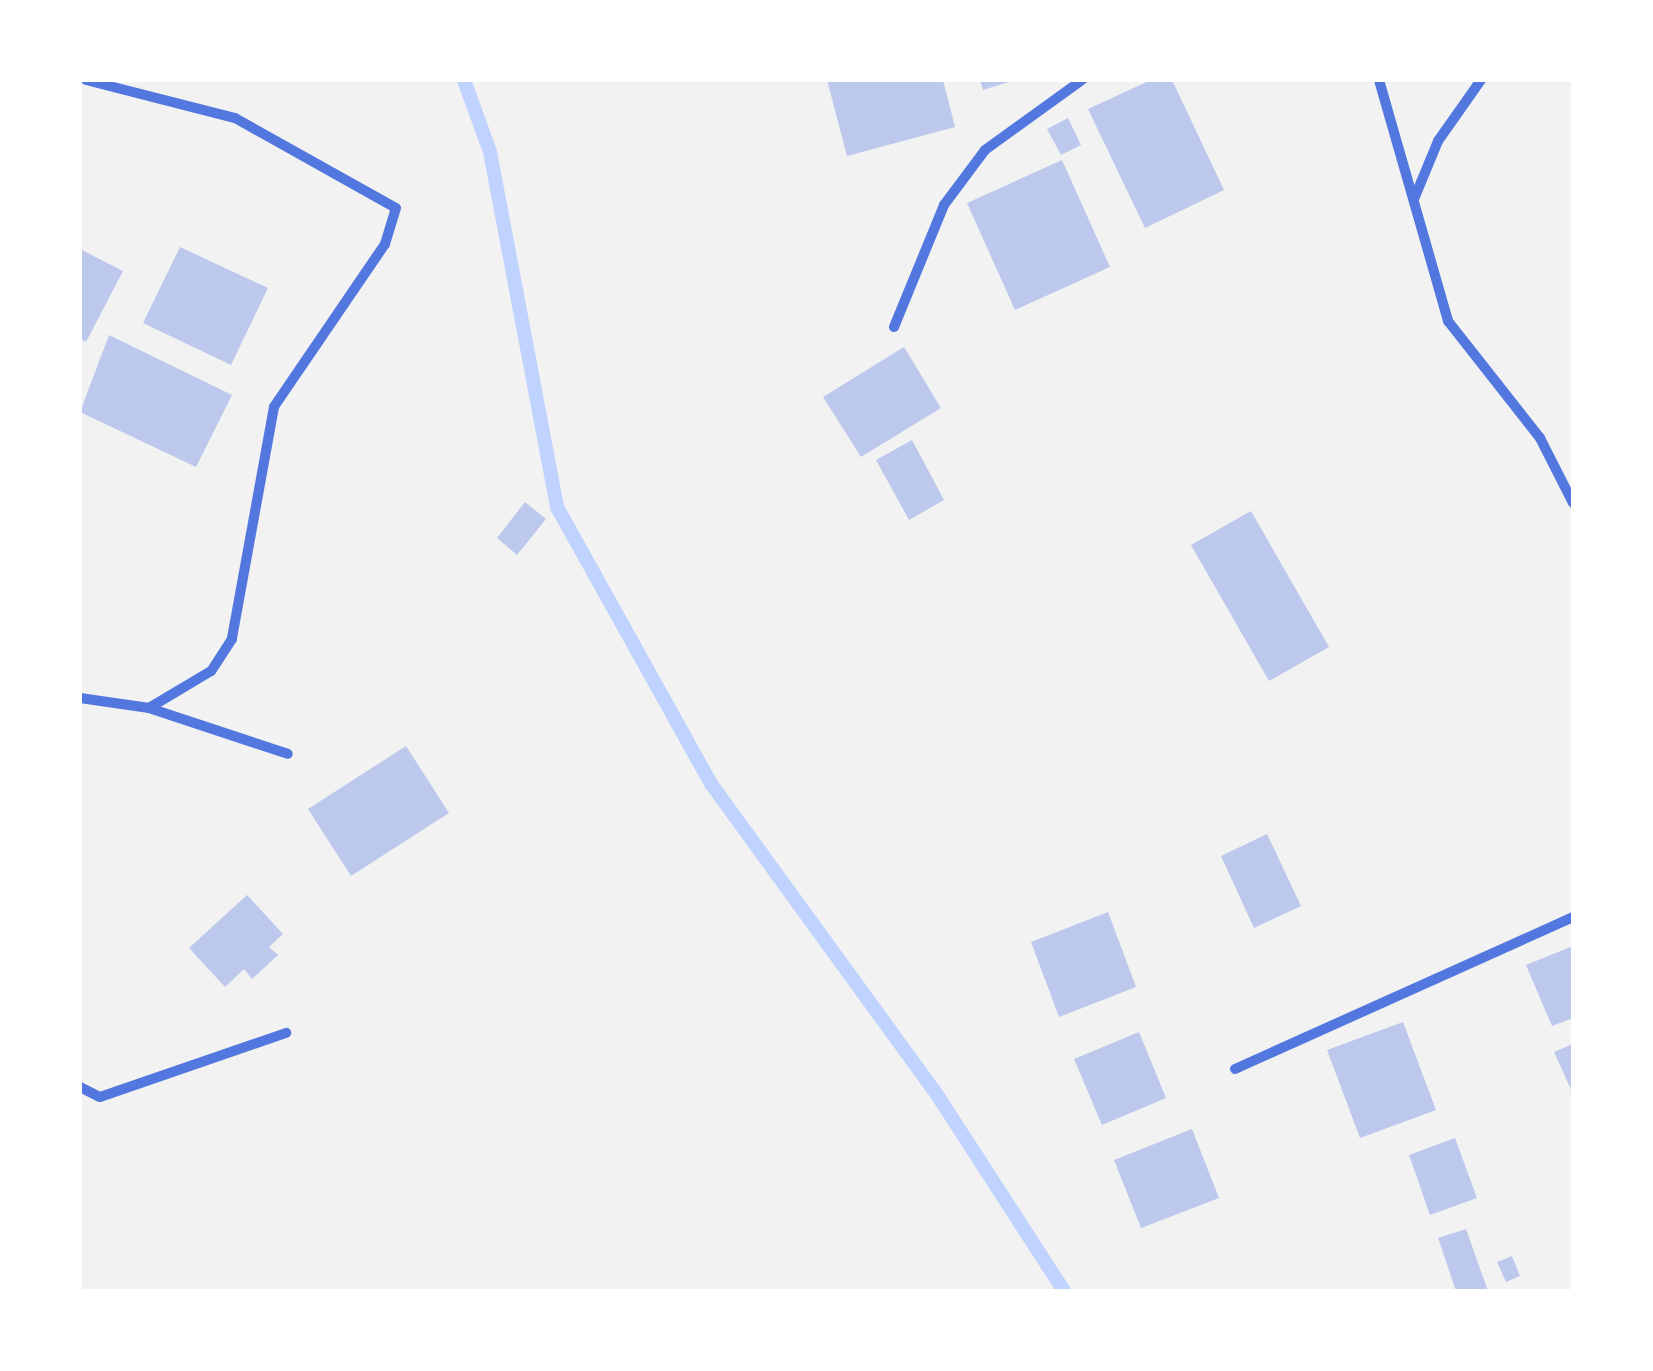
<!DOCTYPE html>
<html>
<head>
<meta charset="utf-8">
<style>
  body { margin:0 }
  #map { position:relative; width:1653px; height:1371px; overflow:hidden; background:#f2f2f2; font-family:Barlow,sans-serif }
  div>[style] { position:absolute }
  .stream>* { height:14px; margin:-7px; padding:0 7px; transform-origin:7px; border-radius:7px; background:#bfd3fe }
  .building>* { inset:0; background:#bdc9ec }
  .minor>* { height:10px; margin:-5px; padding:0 5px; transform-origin:5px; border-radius:5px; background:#5277de }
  span { translate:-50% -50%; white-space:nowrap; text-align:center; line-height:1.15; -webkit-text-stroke:8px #fff; paint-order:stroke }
  .frame { position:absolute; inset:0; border:82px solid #fff; pointer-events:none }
</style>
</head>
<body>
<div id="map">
  <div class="stream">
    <div style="left:464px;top:80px;width:77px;rotate:70.1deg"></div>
    <div style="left:490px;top:152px;width:361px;rotate:79.3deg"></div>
    <div style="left:557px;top:507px;width:318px;rotate:60.9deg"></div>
    <div style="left:712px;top:785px;width:377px;rotate:54deg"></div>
    <div style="left:934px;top:1090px;width:239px;rotate:57.1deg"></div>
  </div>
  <div class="building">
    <div style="clip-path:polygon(827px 80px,943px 80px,955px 127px,847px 156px)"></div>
    <div style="clip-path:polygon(980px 80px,1012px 80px,1012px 81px,983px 90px)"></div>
    <div style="clip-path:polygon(1151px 80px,1172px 80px,1224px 190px,1145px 228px,1088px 109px)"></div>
    <div style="clip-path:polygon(1068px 118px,1081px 145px,1061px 155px,1047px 129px)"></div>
    <div style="clip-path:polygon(1062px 160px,1110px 267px,1015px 310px,967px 203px)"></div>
    <div style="clip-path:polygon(180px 247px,268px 288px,231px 365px,143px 323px)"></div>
    <div style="clip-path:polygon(80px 249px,123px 271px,86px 342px,80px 339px)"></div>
    <div style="clip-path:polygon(109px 335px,232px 395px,196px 467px,80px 412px)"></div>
    <div style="clip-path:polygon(904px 347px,941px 408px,861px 457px,823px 397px)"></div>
    <div style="clip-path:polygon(912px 440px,944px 500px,909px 520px,876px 460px)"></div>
    <div style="clip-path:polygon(525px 502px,546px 519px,517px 555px,497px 538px)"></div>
    <div style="clip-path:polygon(1251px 511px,1329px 647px,1269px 681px,1191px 545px)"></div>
    <div style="clip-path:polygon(406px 746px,449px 813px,351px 876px,308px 809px)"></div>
    <div style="clip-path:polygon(1267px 834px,1301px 906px,1254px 928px,1221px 856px)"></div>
    <div style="clip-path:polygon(247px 895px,283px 934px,269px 947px,278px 955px,252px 979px,244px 969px,225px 987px,189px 948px)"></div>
    <div style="clip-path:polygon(1108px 912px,1136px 987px,1059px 1017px,1031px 942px)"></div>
    <div style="clip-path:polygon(1573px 946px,1573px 1018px,1552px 1026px,1526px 965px)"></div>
    <div style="clip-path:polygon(1403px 1022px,1436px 1110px,1360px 1138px,1327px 1050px)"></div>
    <div style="clip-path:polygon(1139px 1032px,1166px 1098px,1102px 1125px,1074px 1059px)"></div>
    <div style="clip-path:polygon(1573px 1044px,1573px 1094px,1554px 1052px)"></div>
    <div style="clip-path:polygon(1192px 1129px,1219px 1198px,1141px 1228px,1114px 1160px)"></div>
    <div style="clip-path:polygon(1455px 1138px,1477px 1198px,1430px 1215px,1409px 1155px)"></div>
    <div style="clip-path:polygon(1466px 1229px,1488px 1291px,1456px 1291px,1438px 1238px)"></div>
    <div style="clip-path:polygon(1512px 1256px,1520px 1276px,1506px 1282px,1497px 1262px)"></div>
  </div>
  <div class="minor">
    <div style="left:86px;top:80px;width:154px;rotate:14.3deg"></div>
    <div style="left:235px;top:118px;width:184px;rotate:29.2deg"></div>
    <div style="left:396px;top:208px;width:38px;rotate:107deg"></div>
    <div style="left:385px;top:244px;width:197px;rotate:124.3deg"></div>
    <div style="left:274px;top:407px;width:236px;rotate:100.3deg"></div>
    <div style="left:232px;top:639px;width:38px;rotate:123deg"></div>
    <div style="left:211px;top:671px;width:72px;rotate:149.2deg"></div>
    <div style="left:1379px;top:80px;width:251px;rotate:74deg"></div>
    <div style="left:1448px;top:321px;width:149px;rotate:51.8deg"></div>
    <div style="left:1540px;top:438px;width:73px;rotate:63.1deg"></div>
    <div style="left:1414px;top:199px;width:63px;rotate:-67.5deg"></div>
    <div style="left:1438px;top:141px;width:75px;rotate:-54.8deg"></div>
    <div style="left:894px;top:327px;width:132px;rotate:-67.7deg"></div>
    <div style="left:944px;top:205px;width:69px;rotate:-53.3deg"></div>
    <div style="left:985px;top:150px;width:120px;rotate:-35.8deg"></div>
    <div style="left:80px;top:698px;width:70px;rotate:8.2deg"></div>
    <div style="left:149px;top:708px;width:146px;rotate:18.3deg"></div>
    <div style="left:1235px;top:1069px;width:371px;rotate:-24.2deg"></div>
    <div style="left:80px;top:1087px;width:22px;rotate:27deg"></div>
    <div style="left:100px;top:1097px;width:197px;rotate:-19deg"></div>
  </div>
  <div class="frame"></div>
</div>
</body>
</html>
